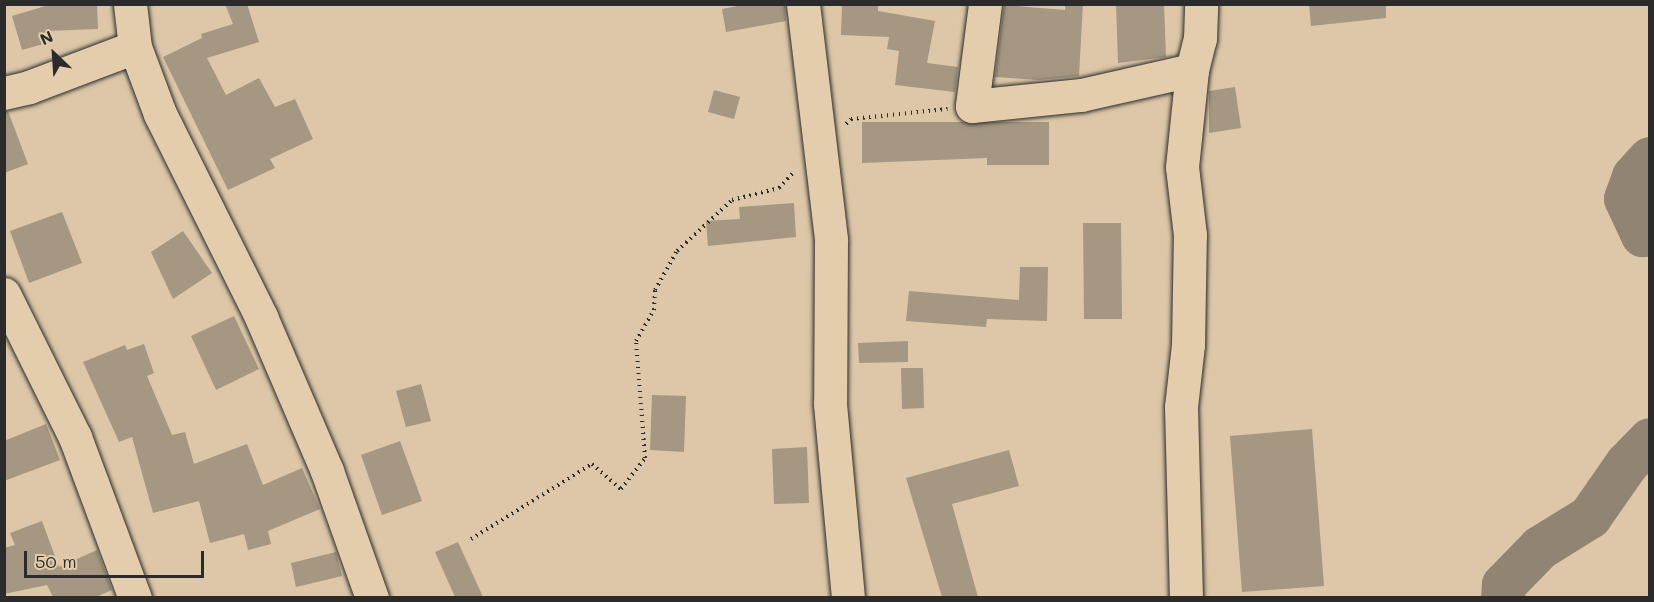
<!DOCTYPE html>
<html>
<head>
<meta charset="utf-8">
<style>
  body { margin:0 }
  #map { position:relative; width:1654px; height:602px; overflow:hidden; background:#ddc7a8; font-family:Mali,sans-serif }
  div>[style] { position:absolute }
  .river>* { height:44px; margin:-22px; padding:0 22px; transform-origin:22px; border-radius:22px; background:#928473 }
  .building>* { inset:0; background:#a59781 }
  .path>* { height:4px; margin-top:-2px; transform-origin:0; background:repeating-linear-gradient(90deg,#2b2b2b 0 1.5px,transparent 0 6px) }
  .roads { filter:drop-shadow(0 0 2px #2b2b2b) drop-shadow(0 0 2px #2b2b2b) }
  .minor>* { height:33px; margin:-16.5px; padding:0 16.5px; transform-origin:16.5px; border-radius:16.5px; background:#e4cdad }
  span { translate:-50% -50%; white-space:nowrap; text-align:center; line-height:1.15; -webkit-text-stroke:4.5px #e4cdad; paint-order:stroke }
  .frame { position:absolute; inset:0; border:6px solid #2b2b2b; pointer-events:none }
  .north { position:absolute; left:24px; top:24px; width:60px; height:60px; -webkit-text-stroke:4px #e4cdad; paint-order:stroke; rotate:335deg; font-size:16px; font-weight:700; line-height:24px; text-align:center; color:#2b2b2b }
  .north::after { content:''; display:block; margin:auto; width:21px; height:27px; background:#2b2b2b; clip-path:polygon(50% 0,100% 100%,50% 72%,0 100%) }
  .scale { position:absolute; left:24px; top:551px; width:180px; height:27px; box-sizing:border-box; border:3px solid #2b2b2b; border-top:0; padding-left:8px; font-size:18px; line-height:21px; white-space:nowrap; color:#2b2b2b; -webkit-text-stroke:4px #e4cdad; paint-order:stroke }
</style>
</head>
<body>
<div id="map">
  <div class="river">
    <div style="left:1650px;top:159px;width:24px;rotate:132deg"></div>
    <div style="left:1634px;top:177px;width:23px;rotate:110deg"></div>
    <div style="left:1626px;top:199px;width:40px;rotate:65deg"></div>
    <div style="left:1643px;top:235px;width:7px;rotate:-16deg"></div>
    <div style="left:1503px;top:598px;width:13px;rotate:-86deg"></div>
    <div style="left:1504px;top:585px;width:52px;rotate:-45.8deg"></div>
    <div style="left:1540px;top:548px;width:59px;rotate:-31.8deg"></div>
    <div style="left:1590px;top:517px;width:65px;rotate:-55.1deg"></div>
    <div style="left:1627px;top:464px;width:33px;rotate:-46deg"></div>
  </div>
  <div class="building">
    <div style="clip-path:polygon(52px 4px,97px 4px,98px 29px,46px 31px,50px 42px,22px 50px,12px 16px)"></div>
    <div style="clip-path:polygon(225px 4px,247px 4px,259px 42px,207px 58px,226px 95px,259px 78px,275px 107px,295px 99px,313px 139px,270px 159px,275px 168px,228px 190px,163px 57px,202px 38px,201px 34px,233px 24px)"></div>
    <div style="clip-path:polygon(748px 4px,785px 4px,786px 21px,726px 32px,722px 9px)"></div>
    <div style="clip-path:polygon(842px 4px,878px 4px,878px 11px,935px 21px,927px 63px,958px 67px,955px 92px,895px 85px,899px 51px,887px 49px,889px 37px,841px 35px)"></div>
    <div style="clip-path:polygon(1065px 4px,1083px 4px,1079px 76px,1039px 80px,995px 77px,1004px 5px,1065px 10px)"></div>
    <div style="clip-path:polygon(1116px 4px,1164px 4px,1166px 57px,1118px 63px)"></div>
    <div style="clip-path:polygon(1309px 4px,1386px 4px,1386px 18px,1311px 26px)"></div>
    <div style="clip-path:polygon(1235px 87px,1241px 128px,1209px 133px,1209px 91px)"></div>
    <div style="clip-path:polygon(714px 90px,740px 97px,734px 119px,708px 112px)"></div>
    <div style="clip-path:polygon(4px 111px,8px 111px,28px 164px,4px 173px)"></div>
    <div style="clip-path:polygon(862px 122px,1049px 122px,1049px 165px,987px 165px,987px 158px,862px 163px)"></div>
    <div style="clip-path:polygon(794px 203px,796px 237px,708px 246px,706px 221px,740px 219px,739px 207px)"></div>
    <div style="clip-path:polygon(62px 212px,82px 263px,29px 283px,10px 231px)"></div>
    <div style="clip-path:polygon(1083px 223px,1121px 223px,1122px 319px,1084px 319px)"></div>
    <div style="clip-path:polygon(183px 231px,212px 273px,173px 299px,151px 252px)"></div>
    <div style="clip-path:polygon(1020px 267px,1048px 267px,1047px 321px,987px 319px,986px 327px,906px 321px,909px 291px,1019px 300px)"></div>
    <div style="clip-path:polygon(234px 316px,259px 369px,216px 390px,191px 336px)"></div>
    <div style="clip-path:polygon(908px 341px,908px 362px,859px 363px,858px 343px)"></div>
    <div style="clip-path:polygon(144px 344px,154px 373px,147px 376px,172px 435px,185px 432px,194px 464px,247px 444px,263px 485px,302px 468px,320px 509px,268px 531px,271px 544px,248px 550px,244px 534px,210px 543px,199px 501px,153px 513px,132px 437px,119px 442px,83px 362px,125px 345px,127px 350px)"></div>
    <div style="clip-path:polygon(901px 368px,923px 368px,924px 408px,902px 409px)"></div>
    <div style="clip-path:polygon(421px 384px,431px 421px,406px 427px,396px 391px)"></div>
    <div style="clip-path:polygon(652px 395px,686px 396px,684px 452px,650px 450px)"></div>
    <div style="clip-path:polygon(46px 424px,60px 460px,4px 481px,4px 441px)"></div>
    <div style="clip-path:polygon(1312px 429px,1324px 586px,1242px 592px,1230px 436px)"></div>
    <div style="clip-path:polygon(400px 441px,422px 501px,382px 515px,361px 455px)"></div>
    <div style="clip-path:polygon(807px 447px,809px 503px,774px 504px,772px 449px)"></div>
    <div style="clip-path:polygon(1009px 450px,1019px 486px,952px 504px,978px 597px,942px 597px,906px 478px)"></div>
    <div style="clip-path:polygon(42px 521px,59px 567px,97px 550px,112px 590px,96px 597px,53px 597px,47px 585px,4px 594px,4px 548px,15px 545px,10px 533px)"></div>
    <div style="clip-path:polygon(458px 542px,483px 597px,455px 597px,435px 552px)"></div>
    <div style="clip-path:polygon(336px 552px,342px 576px,296px 587px,291px 563px)"></div>
  </div>
  <div class="path">
    <div style="left:846px;top:124px;width:7px;rotate:-45deg"></div>
    <div style="left:851px;top:119px;width:97px;rotate:-5.9deg"></div>
    <div style="left:471px;top:539px;width:142px;rotate:-31.8deg"></div>
    <div style="left:592px;top:464px;width:38px;rotate:41deg"></div>
    <div style="left:621px;top:489px;width:39px;rotate:-52deg"></div>
    <div style="left:645px;top:458px;width:117px;rotate:-94.4deg"></div>
    <div style="left:636px;top:341px;width:36px;rotate:-60deg"></div>
    <div style="left:654px;top:310px;width:20px;rotate:-87deg"></div>
    <div style="left:655px;top:290px;width:45px;rotate:-60.6deg"></div>
    <div style="left:677px;top:251px;width:75px;rotate:-42.8deg"></div>
    <div style="left:732px;top:200px;width:49px;rotate:-14.3deg"></div>
    <div style="left:779px;top:188px;width:22px;rotate:-47deg"></div>
  </div>
  <div class="roads">
    <div class="minor">
      <div style="left:130px;top:4px;width:43px;rotate:83.4deg"></div>
      <div style="left:135px;top:47px;width:72px;rotate:69.5deg"></div>
      <div style="left:160px;top:114px;width:227px;rotate:63.5deg"></div>
      <div style="left:261px;top:317px;width:168px;rotate:66.8deg"></div>
      <div style="left:327px;top:471px;width:135px;rotate:70.5deg"></div>
      <div style="left:803px;top:4px;width:238px;rotate:83.2deg"></div>
      <div style="left:831px;top:240px;width:164px;rotate:90.3deg"></div>
      <div style="left:830px;top:404px;width:195px;rotate:84.7deg"></div>
      <div style="left:985px;top:4px;width:103px;rotate:97.3deg"></div>
      <div style="left:972px;top:106px;width:110px;rotate:-5.8deg"></div>
      <div style="left:1081px;top:95px;width:114px;rotate:-12.7deg"></div>
      <div style="left:4px;top:93px;width:26px;rotate:-13deg"></div>
      <div style="left:29px;top:87px;width:113px;rotate:-20.7deg"></div>
      <div style="left:4px;top:294px;width:160px;rotate:63.6deg"></div>
      <div style="left:75px;top:437px;width:172px;rotate:69.6deg"></div>
      <div style="left:1186px;top:598px;width:191px;rotate:-91.5deg"></div>
      <div style="left:1181px;top:407px;width:62px;rotate:-83.6deg"></div>
      <div style="left:1188px;top:345px;width:110px;rotate:-89deg"></div>
      <div style="left:1190px;top:235px;width:68px;rotate:-96.7deg"></div>
      <div style="left:1182px;top:167px;width:98px;rotate:-84.1deg"></div>
      <div style="left:1192px;top:70px;width:32px;rotate:-76deg"></div>
      <div style="left:1200px;top:39px;width:35px;rotate:-88deg"></div>
    </div>
  </div>
  <div class="frame"></div>
  <div class="north">N</div>
  <div class="scale">50 m</div>
</div>
</body>
</html>
